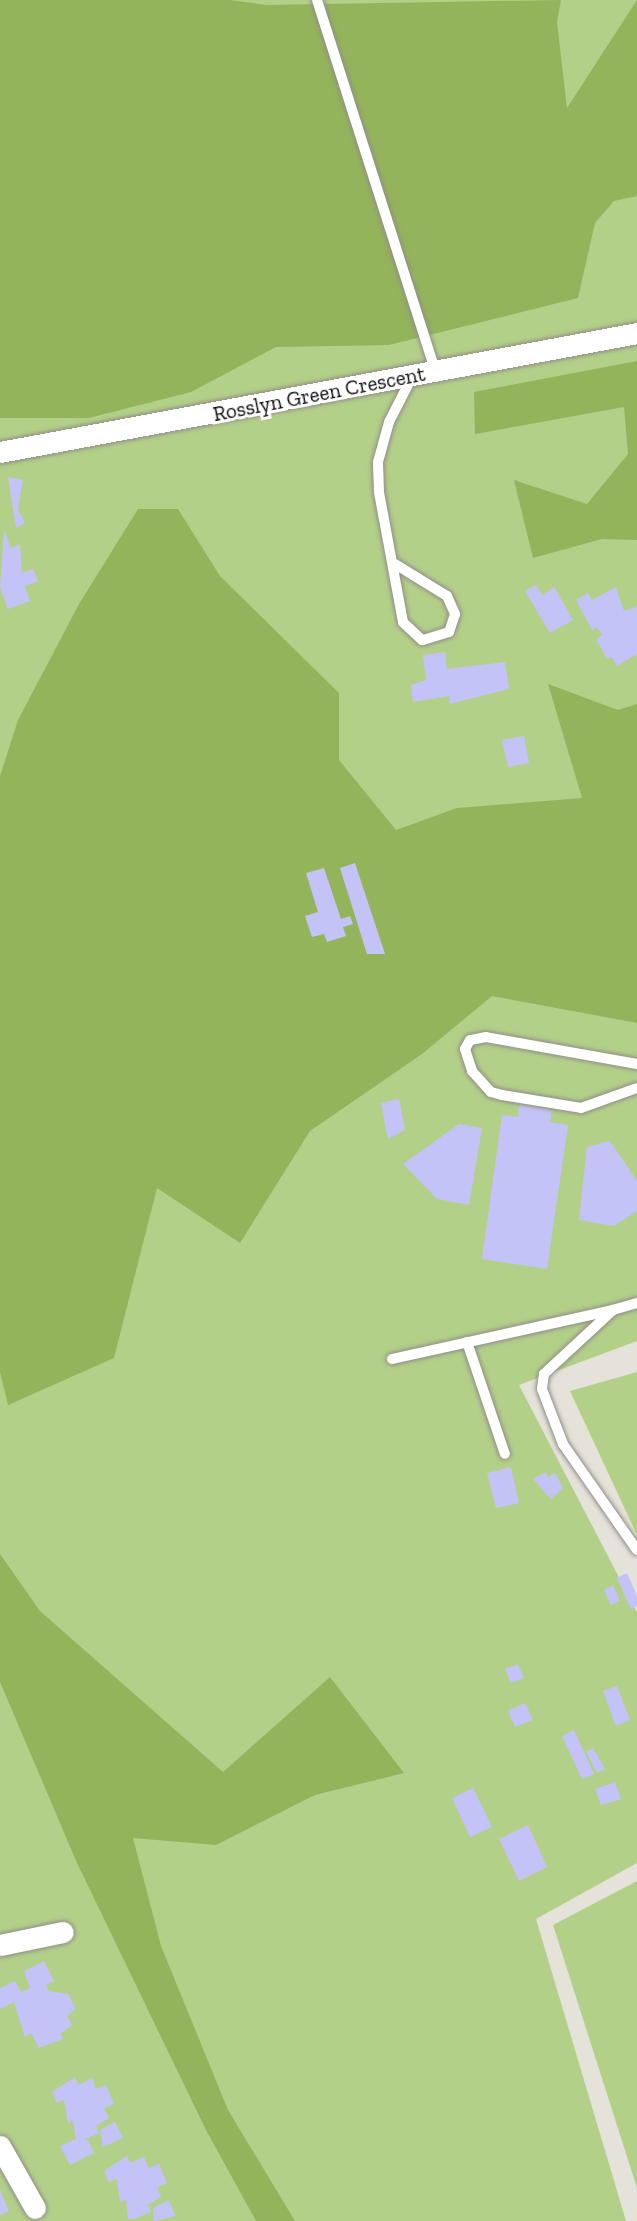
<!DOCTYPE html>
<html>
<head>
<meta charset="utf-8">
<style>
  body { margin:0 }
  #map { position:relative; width:637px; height:2221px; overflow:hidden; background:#e5e2da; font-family:"Zilla Slab",serif }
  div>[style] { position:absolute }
  .green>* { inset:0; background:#b3d089 }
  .forest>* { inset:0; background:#93b45b }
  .building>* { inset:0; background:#c4c3f8 }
  .roads { filter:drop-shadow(0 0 2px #918e87) drop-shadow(0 0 2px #918e87) }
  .service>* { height:10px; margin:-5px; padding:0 5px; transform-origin:5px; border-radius:5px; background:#fff }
  .minor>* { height:21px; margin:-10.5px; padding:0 10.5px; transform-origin:10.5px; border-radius:10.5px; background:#fff }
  span { translate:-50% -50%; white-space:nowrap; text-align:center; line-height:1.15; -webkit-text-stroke:6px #fff; paint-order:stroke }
  .street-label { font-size:21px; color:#0d0c0a }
</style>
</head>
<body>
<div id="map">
  <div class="green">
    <div style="clip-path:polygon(0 0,637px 0,637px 1341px,519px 1385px,637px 1612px,637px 1863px,536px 1919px,626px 2221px,0 2221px)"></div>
    <div style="clip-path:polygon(637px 1372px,637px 1535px,570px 1391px)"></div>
    <div style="clip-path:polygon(637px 1881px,637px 2188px,553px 1925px)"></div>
  </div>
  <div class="forest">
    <div style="clip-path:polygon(0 0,230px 0,266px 5px,561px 0,557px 22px,567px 108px,637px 0,637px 196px,614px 201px,595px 223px,578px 298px,389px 345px,276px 347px,191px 392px,89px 418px,0 418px)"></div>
    <div style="clip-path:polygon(637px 361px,637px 540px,602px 539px,533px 558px,514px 480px,587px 504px,628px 454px,624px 407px,475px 434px,474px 392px)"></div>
    <div style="clip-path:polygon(138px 509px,178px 509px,220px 576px,339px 693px,339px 760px,396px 830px,457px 808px,582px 798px,548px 684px,618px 710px,637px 704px,637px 1023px,492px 996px,422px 1054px,310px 1131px,240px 1243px,157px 1188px,114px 1358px,8px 1405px,0 1372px,0 776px,18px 720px,79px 604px)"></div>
    <div style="clip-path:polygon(0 1554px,40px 1611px,223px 1772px,330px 1677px,404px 1773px,315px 1795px,216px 1845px,133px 1838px,161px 1946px,228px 2110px,295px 2221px,256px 2221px,206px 2130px,77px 1863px,0 1682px)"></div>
  </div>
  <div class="building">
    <div style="clip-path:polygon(8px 477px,23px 480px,18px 509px,25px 523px,16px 528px)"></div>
    <div style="clip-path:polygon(4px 530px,11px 548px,20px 544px,22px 573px,33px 569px,38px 581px,25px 586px,30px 601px,8px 609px,0 588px)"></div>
    <div style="clip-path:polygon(536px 585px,542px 595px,554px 587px,573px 620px,550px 633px,525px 591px)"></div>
    <div style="clip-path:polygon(616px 587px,624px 611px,637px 606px,637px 654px,617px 666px,612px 657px,607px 659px,596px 639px,602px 635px,597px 627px,592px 630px,576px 600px,588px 593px,592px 600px)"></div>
    <div style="clip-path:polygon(445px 652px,447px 669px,505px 662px,509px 689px,449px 704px,450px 696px,413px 702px,411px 685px,426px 680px,423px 655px)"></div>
    <div style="clip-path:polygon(524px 736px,529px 763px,508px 767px,502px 740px)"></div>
    <div style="clip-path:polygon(355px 863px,385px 954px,367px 954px,340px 868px)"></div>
    <div style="clip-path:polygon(324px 868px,341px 919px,350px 916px,353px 924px,343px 927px,346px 936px,327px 942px,324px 934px,312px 937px,305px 916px,318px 912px,306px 873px)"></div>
    <div style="clip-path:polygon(399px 1099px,405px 1130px,388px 1139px,381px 1103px)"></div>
    <div style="clip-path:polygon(519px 1105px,552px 1110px,550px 1122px,568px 1125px,547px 1269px,482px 1259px,502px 1115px,518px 1117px)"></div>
    <div style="clip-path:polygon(459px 1124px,482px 1128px,469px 1205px,437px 1199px,403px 1164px)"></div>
    <div style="clip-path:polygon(610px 1141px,637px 1181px,637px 1211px,614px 1226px,579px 1220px,587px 1147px)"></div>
    <div style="clip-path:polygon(511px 1467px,519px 1503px,496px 1508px,487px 1473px)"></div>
    <div style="clip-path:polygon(546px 1472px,548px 1477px,555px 1473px,563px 1488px,551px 1499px,533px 1479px)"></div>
    <div style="clip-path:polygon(627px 1573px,637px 1596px,637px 1606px,631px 1609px,617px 1578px)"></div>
    <div style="clip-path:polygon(613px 1585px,620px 1601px,611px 1605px,604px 1590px)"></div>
    <div style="clip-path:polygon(518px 1664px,524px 1678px,511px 1683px,505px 1669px)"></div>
    <div style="clip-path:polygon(617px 1686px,630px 1720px,616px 1726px,603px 1691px)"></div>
    <div style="clip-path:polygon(525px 1703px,533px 1720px,515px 1727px,508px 1711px)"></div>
    <div style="clip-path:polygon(574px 1730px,594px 1774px,582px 1779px,562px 1736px)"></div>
    <div style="clip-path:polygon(593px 1748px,605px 1769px,597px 1773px,586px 1752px)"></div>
    <div style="clip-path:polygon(615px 1782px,621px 1799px,601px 1805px,595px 1789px)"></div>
    <div style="clip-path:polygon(473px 1788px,492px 1827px,470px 1837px,452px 1798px)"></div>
    <div style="clip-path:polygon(528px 1825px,547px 1867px,519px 1881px,499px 1839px)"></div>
    <div style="clip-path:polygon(44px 1961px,54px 1981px,46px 1985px,49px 1991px,68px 1994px,76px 2009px,67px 2016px,72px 2025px,60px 2034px,63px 2039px,39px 2048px,31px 2033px,25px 2037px,14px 2002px,0 2009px,0 1988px,15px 1981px,21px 1992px,30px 1988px,24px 1971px)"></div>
    <div style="clip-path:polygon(75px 2077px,78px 2085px,92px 2078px,96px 2089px,106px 2085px,114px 2104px,104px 2108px,109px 2118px,96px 2126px,99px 2133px,82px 2141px,76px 2140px,73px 2121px,68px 2123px,64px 2100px,57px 2103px,52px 2092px)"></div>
    <div style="clip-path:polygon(115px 2122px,123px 2138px,103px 2147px,100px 2130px)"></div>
    <div style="clip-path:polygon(74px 2140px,88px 2140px,94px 2153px,70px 2165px,60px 2146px)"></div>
    <div style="clip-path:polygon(127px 2156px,130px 2163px,144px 2157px,149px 2168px,159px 2164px,167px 2183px,157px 2187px,161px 2197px,148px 2205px,151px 2212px,134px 2219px,128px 2219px,126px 2200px,120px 2202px,117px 2179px,109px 2182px,104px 2171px)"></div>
    <div style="clip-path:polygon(0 2190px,9px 2211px,0 2215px)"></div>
    <div style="clip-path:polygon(168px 2200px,176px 2216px,154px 2221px,153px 2208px)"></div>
  </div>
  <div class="roads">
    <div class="service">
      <div style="left:317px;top:0;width:391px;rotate:72.3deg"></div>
      <div style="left:395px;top:564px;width:61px;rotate:31.6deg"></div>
      <div style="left:447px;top:596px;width:20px;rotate:66deg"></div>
      <div style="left:455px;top:614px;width:19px;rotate:108deg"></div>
      <div style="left:449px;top:632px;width:28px;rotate:163deg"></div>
      <div style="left:422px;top:640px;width:26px;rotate:-137deg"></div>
      <div style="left:403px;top:622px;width:132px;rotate:-100.5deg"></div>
      <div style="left:379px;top:492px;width:30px;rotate:-92deg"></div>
      <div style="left:378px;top:462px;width:41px;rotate:-74.6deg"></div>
      <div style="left:389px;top:422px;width:53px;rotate:-62.9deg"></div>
      <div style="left:637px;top:1064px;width:153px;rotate:-169.9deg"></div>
      <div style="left:486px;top:1037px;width:16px;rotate:169deg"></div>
      <div style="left:470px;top:1040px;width:10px;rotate:119deg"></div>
      <div style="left:465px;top:1049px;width:23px;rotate:72deg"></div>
      <div style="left:472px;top:1071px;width:28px;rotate:48deg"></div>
      <div style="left:491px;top:1092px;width:11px;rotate:15deg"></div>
      <div style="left:502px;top:1095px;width:80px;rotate:9.3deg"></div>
      <div style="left:581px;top:1108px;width:59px;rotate:-19.7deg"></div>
      <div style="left:637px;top:1303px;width:25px;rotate:164deg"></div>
      <div style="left:613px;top:1310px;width:94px;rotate:137.2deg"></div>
      <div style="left:544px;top:1374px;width:15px;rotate:98deg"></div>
      <div style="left:542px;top:1389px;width:59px;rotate:69.1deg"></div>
      <div style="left:563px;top:1444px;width:129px;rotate:55.1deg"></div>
      <div style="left:467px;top:1342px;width:118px;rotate:71.3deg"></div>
      <div style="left:392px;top:1359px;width:226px;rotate:-12.5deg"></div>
    </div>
    <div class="minor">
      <div style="left:0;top:452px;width:648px;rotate:-10.58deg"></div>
      <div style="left:0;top:1945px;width:64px;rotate:-11.7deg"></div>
      <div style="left:0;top:2146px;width:71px;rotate:60.6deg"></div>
    </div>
  </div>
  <div class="street-label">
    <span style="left:319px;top:394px;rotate:-11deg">Rosslyn Green Crescent</span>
  </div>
</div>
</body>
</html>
